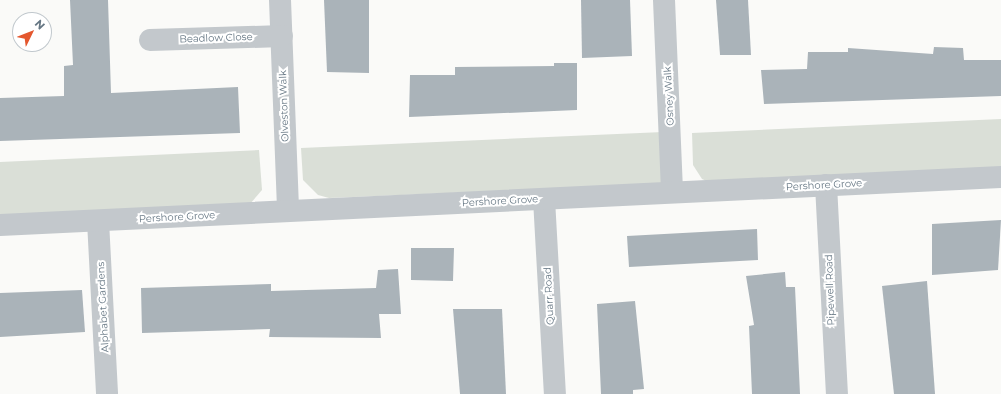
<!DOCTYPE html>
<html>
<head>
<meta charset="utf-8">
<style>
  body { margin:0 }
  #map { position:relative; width:1001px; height:394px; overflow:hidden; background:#fafaf8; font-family:Montserrat,sans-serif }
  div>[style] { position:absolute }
  .green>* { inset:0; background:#dadfd7 }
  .building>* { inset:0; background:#aab3b9 }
  .street>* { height:22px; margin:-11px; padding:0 11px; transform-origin:11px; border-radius:11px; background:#c3c8cc }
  span { translate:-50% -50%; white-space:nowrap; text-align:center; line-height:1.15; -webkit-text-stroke:4px #fff; paint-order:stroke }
  .street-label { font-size:10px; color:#657683 }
  .north { position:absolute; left:12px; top:12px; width:40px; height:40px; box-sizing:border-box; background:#fff; border:1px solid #c1c8cd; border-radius:50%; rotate:47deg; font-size:11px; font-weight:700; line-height:16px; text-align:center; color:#657683 }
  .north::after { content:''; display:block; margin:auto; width:14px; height:18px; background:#e4572e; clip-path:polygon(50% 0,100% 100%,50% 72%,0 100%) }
</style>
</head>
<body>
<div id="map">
  <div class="green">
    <div style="clip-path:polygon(1001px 119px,1001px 167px,709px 182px,702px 179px,693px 165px,692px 133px)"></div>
    <div style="clip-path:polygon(663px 132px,664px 184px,329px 198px,318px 195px,303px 180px,301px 148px)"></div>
    <div style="clip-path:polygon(259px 150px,262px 190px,250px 204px,0 215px,0 162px)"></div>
  </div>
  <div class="building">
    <div style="clip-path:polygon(70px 0,108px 0,111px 93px,238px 87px,240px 133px,0 141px,0 98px,64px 96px,64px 66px,73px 65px)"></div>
    <div style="clip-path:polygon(324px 0,369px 0,369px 73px,327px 72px)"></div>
    <div style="clip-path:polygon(581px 0,630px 0,632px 56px,582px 58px)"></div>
    <div style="clip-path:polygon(716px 0,748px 0,751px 55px,720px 55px)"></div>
    <div style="clip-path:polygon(934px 47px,963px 48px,964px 60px,1001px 60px,1001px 96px,764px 104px,761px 70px,807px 69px,808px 52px,848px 52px,848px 48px,933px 54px)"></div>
    <div style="clip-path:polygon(554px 63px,577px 63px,577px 110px,409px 117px,410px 75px,455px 75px,455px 67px,554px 66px)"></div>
    <div style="clip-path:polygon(1001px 220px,998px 270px,932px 275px,932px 224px)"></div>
    <div style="clip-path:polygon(757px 229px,758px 260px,629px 267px,627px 236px)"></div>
    <div style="clip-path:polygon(411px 248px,454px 248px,453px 281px,411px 280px)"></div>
    <div style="clip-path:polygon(398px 269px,401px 314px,379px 314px,381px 338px,269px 337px,270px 329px,142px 333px,141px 288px,271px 284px,271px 291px,376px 288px,378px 270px)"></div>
    <div style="clip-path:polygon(785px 272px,786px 287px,795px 287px,800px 394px,752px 394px,749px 326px,754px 325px,746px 276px)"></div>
    <div style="clip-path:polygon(927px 281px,935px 394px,894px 394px,882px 286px)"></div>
    <div style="clip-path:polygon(82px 290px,85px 332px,0 337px,0 293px)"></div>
    <div style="clip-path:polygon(635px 301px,644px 389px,633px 390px,633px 394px,601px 394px,597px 304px)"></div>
    <div style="clip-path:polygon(453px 309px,502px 309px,506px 394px,460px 394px)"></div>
  </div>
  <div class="street">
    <div style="left:280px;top:0;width:211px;rotate:87.8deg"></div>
    <div style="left:664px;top:0;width:192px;rotate:87.6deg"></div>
    <div style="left:150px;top:40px;width:132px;rotate:-1.7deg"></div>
    <div style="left:826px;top:185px;width:209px;rotate:87deg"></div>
    <div style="left:544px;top:199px;width:195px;rotate:86.8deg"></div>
    <div style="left:98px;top:221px;width:173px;rotate:87deg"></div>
    <div style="left:0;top:225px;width:1002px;rotate:-2.75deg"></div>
  </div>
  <div class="street-label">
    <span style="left:216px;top:38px;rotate:-2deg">Beadlow Close</span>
    <span style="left:669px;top:96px;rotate:-93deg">Osney Walk</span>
    <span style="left:284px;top:106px;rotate:-92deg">Olveston Walk</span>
    <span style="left:824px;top:185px;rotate:-3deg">Pershore Grove</span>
    <span style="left:500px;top:201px;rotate:-3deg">Pershore Grove</span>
    <span style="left:177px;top:217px;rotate:-3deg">Pershore Grove</span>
    <span style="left:830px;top:290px;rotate:-92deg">Pipewell Road</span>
    <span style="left:549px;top:296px;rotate:-93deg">Quarr Road</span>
    <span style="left:103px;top:307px;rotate:-93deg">Alphabet Gardens</span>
  </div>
  <div class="north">N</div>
</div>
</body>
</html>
